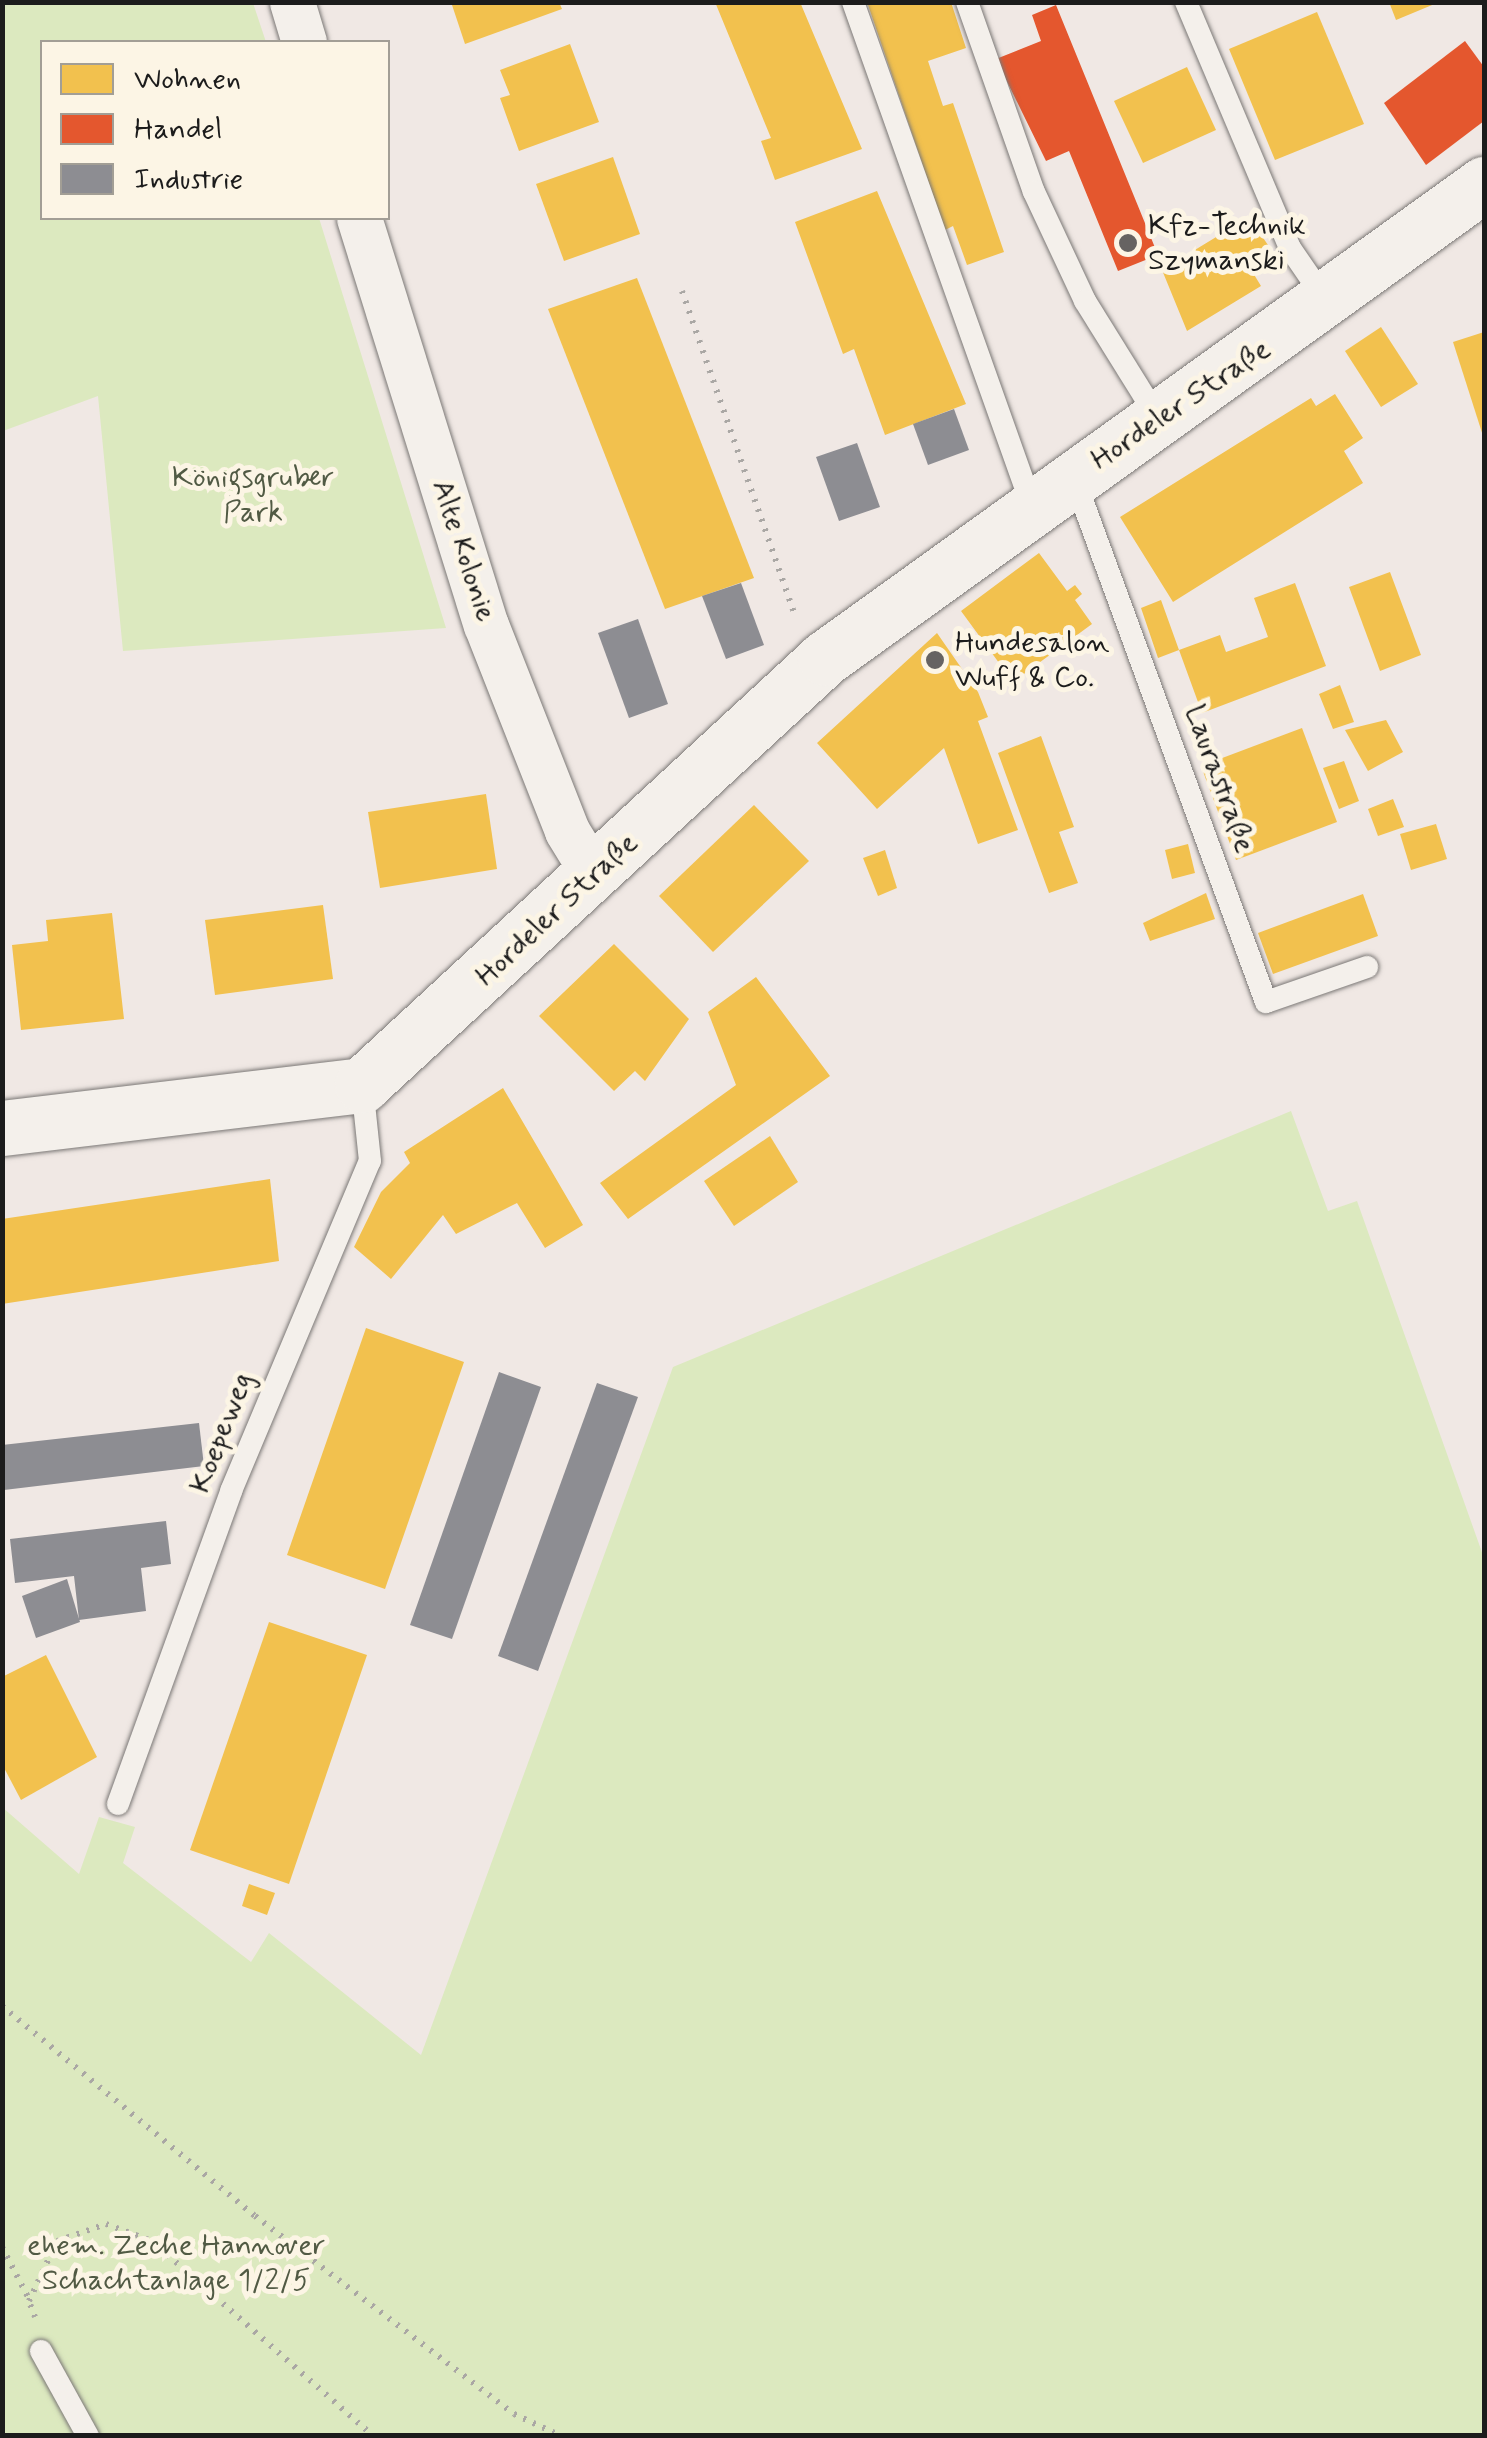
<!DOCTYPE html>
<html>
<head>
<meta charset="utf-8">
<style>
  body { margin:0 }
  #map { position:relative; width:1487px; height:2438px; overflow:hidden; background:#f0e8e4; font-family:Mynerve,sans-serif }
  div>[style] { position:absolute }
  .green>* { inset:0; background:#dce9bf }
  .homes>* { inset:0; background:#f2c14e }
  .shops>* { inset:0; background:#e4572e }
  .industry>* { inset:0; background:#8d8d92 }
  .path>* { height:6px; margin-top:-3px; transform-origin:0; background:repeating-linear-gradient(90deg,#aaa7a4 0 2.5px,transparent 0 10.5px) }
  .roads { filter:drop-shadow(0 0 2px #7b7876) drop-shadow(0 0 2px #7b7876) }
  .service>* { height:22px; margin:-11px; padding:0 11px; transform-origin:11px; border-radius:11px; background:#f4f0eb }
  .minor>* { height:45px; margin:-22.5px; padding:0 22.5px; transform-origin:22.5px; border-radius:22.5px; background:#f4f0eb }
  .tertiary>* { height:55px; margin:-27.5px; padding:0 27.5px; transform-origin:27.5px; border-radius:27.5px; background:#f4f0eb }
  .dots>* { width:28px; height:28px; translate:-50% -50%; box-sizing:border-box; border:5px solid #fcf5e5; border-radius:50% }
  span { translate:-50% -50%; white-space:nowrap; text-align:center; line-height:1.15; -webkit-text-stroke:10px #fcf5e5; paint-order:stroke }
  .poi-label { font-size:30px; color:#1c1c1c }
  .left { translate:0 -50%; text-align:left }
  .street-label { font-size:30px; color:#1c1c1c }
  .park-label { font-size:30px; color:#515a44 }
  .frame { position:absolute; inset:0; border:5px solid #1c1c1c; pointer-events:none }
  .legend { position:absolute; left:40px; top:40px; width:350px; height:180px; box-sizing:border-box; background:#fcf5e5; border:2px solid #a29e95; margin:0; padding:12px 18px; list-style:none; font-size:30px; color:#1c1c1c }
  .legend li { display:flex; align-items:center; gap:20px; height:50px }
  .legend b { width:50px; border:2px solid #a29e95 }
</style>
</head>
<body>
<div id="map">
  <div class="green">
    <div style="clip-path:polygon(3px 2px,253px 3px,266px 42px,42px 42px,42px 218px,319px 218px,446px 628px,123px 651px,98px 396px,3px 431px)"></div>
    <div style="clip-path:polygon(1291px 1111px,1328px 1211px,1357px 1201px,1484px 1558px,1484px 2435px,3px 2435px,2px 1807px,79px 1874px,99px 1817px,135px 1827px,123px 1863px,251px 1962px,269px 1933px,421px 2055px,673px 1367px)"></div>
  </div>
  <div class="homes">
    <div style="clip-path:polygon(451px 2px,559px 2px,562px 9px,465px 44px)"></div>
    <div style="clip-path:polygon(715px 2px,800px 2px,862px 149px,775px 180px,761px 141px,771px 138px)"></div>
    <div style="clip-path:polygon(867px 2px,951px 2px,966px 48px,928px 61px,943px 106px,953px 103px,1004px 252px,967px 265px,953px 226px,945px 230px)"></div>
    <div style="clip-path:polygon(1389px 2px,1437px 2px,1437px 3px,1396px 20px)"></div>
    <div style="clip-path:polygon(1317px 12px,1364px 124px,1275px 160px,1229px 49px)"></div>
    <div style="clip-path:polygon(570px 44px,599px 122px,519px 151px,500px 98px,510px 95px,500px 70px)"></div>
    <div style="clip-path:polygon(1187px 67px,1216px 130px,1143px 163px,1114px 101px)"></div>
    <div style="clip-path:polygon(613px 157px,640px 234px,564px 261px,536px 184px)"></div>
    <div style="clip-path:polygon(877px 191px,966px 404px,885px 435px,854px 349px,843px 354px,795px 222px)"></div>
    <div style="clip-path:polygon(1249px 217px,1270px 248px,1247px 263px,1261px 286px,1187px 331px,1162px 270px)"></div>
    <div style="clip-path:polygon(637px 278px,754px 578px,665px 609px,548px 309px)"></div>
    <div style="clip-path:polygon(1381px 327px,1418px 384px,1381px 407px,1345px 351px)"></div>
    <div style="clip-path:polygon(1484px 332px,1484px 439px,1453px 342px)"></div>
    <div style="clip-path:polygon(1335px 394px,1363px 438px,1344px 451px,1363px 483px,1173px 602px,1120px 517px,1311px 398px,1316px 406px)"></div>
    <div style="clip-path:polygon(1039px 553px,1067px 591px,1075px 585px,1082px 594px,1075px 600px,1092px 624px,1013px 682px,961px 611px)"></div>
    <div style="clip-path:polygon(1390px 572px,1421px 655px,1380px 671px,1349px 587px)"></div>
    <div style="clip-path:polygon(1295px 583px,1326px 666px,1202px 713px,1179px 650px,1158px 658px,1141px 608px,1161px 600px,1179px 650px,1220px 635px,1226px 652px,1268px 637px,1254px 598px)"></div>
    <div style="clip-path:polygon(937px 633px,978px 692px,988px 717px,978px 721px,1018px 830px,978px 844px,944px 748px,877px 809px,817px 743px)"></div>
    <div style="clip-path:polygon(1340px 685px,1354px 722px,1333px 729px,1319px 694px)"></div>
    <div style="clip-path:polygon(1386px 720px,1403px 752px,1368px 771px,1345px 730px)"></div>
    <div style="clip-path:polygon(1302px 728px,1337px 822px,1236px 860px,1201px 766px)"></div>
    <div style="clip-path:polygon(1041px 736px,1074px 827px,1059px 832px,1078px 883px,1049px 893px,998px 753px)"></div>
    <div style="clip-path:polygon(1344px 761px,1359px 801px,1339px 809px,1323px 768px)"></div>
    <div style="clip-path:polygon(486px 794px,497px 869px,380px 888px,368px 812px)"></div>
    <div style="clip-path:polygon(1393px 799px,1404px 827px,1378px 836px,1368px 809px)"></div>
    <div style="clip-path:polygon(754px 805px,809px 861px,713px 952px,659px 896px)"></div>
    <div style="clip-path:polygon(1436px 824px,1447px 859px,1411px 870px,1400px 834px)"></div>
    <div style="clip-path:polygon(1188px 844px,1195px 873px,1172px 879px,1165px 850px)"></div>
    <div style="clip-path:polygon(885px 850px,897px 888px,878px 896px,863px 858px)"></div>
    <div style="clip-path:polygon(1206px 893px,1215px 919px,1150px 941px,1143px 923px)"></div>
    <div style="clip-path:polygon(1363px 894px,1378px 936px,1273px 974px,1258px 933px)"></div>
    <div style="clip-path:polygon(323px 905px,333px 979px,215px 995px,205px 920px)"></div>
    <div style="clip-path:polygon(112px 913px,124px 1019px,21px 1030px,12px 945px,48px 941px,46px 920px)"></div>
    <div style="clip-path:polygon(614px 944px,689px 1019px,645px 1081px,635px 1071px,614px 1091px,539px 1016px)"></div>
    <div style="clip-path:polygon(756px 977px,830px 1076px,628px 1219px,600px 1183px,736px 1085px,708px 1012px)"></div>
    <div style="clip-path:polygon(503px 1088px,583px 1225px,545px 1248px,517px 1203px,456px 1234px,443px 1215px,391px 1279px,354px 1247px,381px 1192px,410px 1163px,404px 1152px)"></div>
    <div style="clip-path:polygon(770px 1136px,798px 1182px,734px 1226px,704px 1181px)"></div>
    <div style="clip-path:polygon(270px 1179px,279px 1261px,2px 1304px,2px 1219px)"></div>
    <div style="clip-path:polygon(366px 1328px,464px 1362px,385px 1589px,287px 1555px)"></div>
    <div style="clip-path:polygon(269px 1622px,367px 1655px,289px 1884px,190px 1850px)"></div>
    <div style="clip-path:polygon(46px 1655px,97px 1757px,21px 1800px,2px 1764px,2px 1677px)"></div>
    <div style="clip-path:polygon(249px 1884px,275px 1893px,267px 1915px,242px 1906px)"></div>
  </div>
  <div class="shops">
    <div style="clip-path:polygon(1056px 5px,1158px 255px,1118px 271px,1069px 151px,1046px 161px,996px 59px,1041px 41px,1032px 15px)"></div>
    <div style="clip-path:polygon(1465px 41px,1484px 67px,1484px 121px,1426px 165px,1384px 103px)"></div>
  </div>
  <div class="industry">
    <div style="clip-path:polygon(954px 409px,969px 450px,928px 465px,913px 424px)"></div>
    <div style="clip-path:polygon(857px 443px,880px 507px,839px 521px,816px 457px)"></div>
    <div style="clip-path:polygon(741px 583px,764px 645px,726px 659px,702px 596px)"></div>
    <div style="clip-path:polygon(638px 619px,668px 704px,629px 718px,598px 633px)"></div>
    <div style="clip-path:polygon(499px 1372px,541px 1387px,452px 1639px,410px 1625px)"></div>
    <div style="clip-path:polygon(597px 1383px,638px 1397px,538px 1671px,498px 1656px)"></div>
    <div style="clip-path:polygon(199px 1423px,204px 1466px,4px 1490px,2px 1445px)"></div>
    <div style="clip-path:polygon(166px 1521px,171px 1564px,141px 1568px,146px 1611px,79px 1620px,74px 1576px,15px 1583px,10px 1539px)"></div>
    <div style="clip-path:polygon(67px 1579px,80px 1622px,36px 1638px,22px 1596px)"></div>
  </div>
  <div class="path">
    <div style="left:682px;top:291px;width:344px;rotate:70.8deg"></div>
    <div style="left:2px;top:2006px;width:329px;rotate:39.7deg"></div>
    <div style="left:255px;top:2216px;width:326px;rotate:37.4deg"></div>
    <div style="left:514px;top:2414px;width:52px;rotate:25.1deg"></div>
    <div style="left:2px;top:2247px;width:59px;rotate:62.6deg"></div>
    <div style="left:35px;top:2317px;width:17px;rotate:-111deg"></div>
    <div style="left:29px;top:2301px;width:66px;rotate:-65deg"></div>
    <div style="left:57px;top:2241px;width:52px;rotate:-19.1deg"></div>
    <div style="left:106px;top:2224px;width:49px;rotate:20.3deg"></div>
    <div style="left:152px;top:2241px;width:295px;rotate:41.4deg"></div>
  </div>
  <div class="roads">
    <div class="service">
      <div style="left:853px;top:2px;width:535px;rotate:70.45deg"></div>
      <div style="left:967px;top:2px;width:201px;rotate:70.6deg"></div>
      <div style="left:1034px;top:192px;width:120px;rotate:64.9deg"></div>
      <div style="left:1085px;top:301px;width:140px;rotate:58.1deg"></div>
      <div style="left:1186px;top:2px;width:267px;rotate:67.1deg"></div>
      <div style="left:1290px;top:248px;width:62px;rotate:55.5deg"></div>
      <div style="left:1074px;top:478px;width:558px;rotate:69.88deg"></div>
      <div style="left:1266px;top:1002px;width:107px;rotate:-19.1deg"></div>
      <div style="left:118px;top:1804px;width:333px;rotate:-70.1deg"></div>
      <div style="left:231px;top:1491px;width:358px;rotate:-67.2deg"></div>
      <div style="left:370px;top:1161px;width:76px;rotate:-96deg"></div>
      <div style="left:41px;top:2351px;width:97px;rotate:61.1deg"></div>
    </div>
    <div class="minor">
      <div style="left:292px;top:2px;width:42px;rotate:73.3deg"></div>
      <div style="left:359px;top:218px;width:426px;rotate:72.7deg"></div>
      <div style="left:486px;top:625px;width:221px;rotate:68.5deg"></div>
      <div style="left:567px;top:831px;width:52px;rotate:58.5deg"></div>
    </div>
    <div class="tertiary">
      <div style="left:2px;top:1128px;width:363px;rotate:-6.8deg"></div>
      <div style="left:362px;top:1085px;width:630px;rotate:-42.68deg"></div>
      <div style="left:825px;top:658px;width:812px;rotate:-35.73deg"></div>
    </div>
  </div>
  <div class="dots">
    <div style="left:1128px;top:243px;background:#666362"></div>
    <div style="left:935px;top:660px;background:#666362"></div>
  </div>
  <div class="poi-label">
    <span class="left" style="left:1148px;top:243px">Kfz-Technik<br>Szymanski</span>
    <span class="left" style="left:955px;top:660px">Hundesalon<br>Wuff &amp; Co.</span>
  </div>
  <div class="street-label">
    <span style="left:1181px;top:405px;rotate:-34deg">Hordeler Straße</span>
    <span style="left:463px;top:551px;rotate:72deg">Alte Kolonie</span>
    <span style="left:1219px;top:779px;rotate:70deg">Laurastraße</span>
    <span style="left:557px;top:910px;rotate:-43deg">Hordeler Straße</span>
    <span style="left:222px;top:1433px;rotate:-69deg">Koepeweg</span>
  </div>
  <div class="park-label">
    <span style="left:253px;top:495px">Königsgruber<br>Park</span>
    <span style="left:176px;top:2263px">ehem. Zeche Hannover<br>Schachtanlage 1/2/5</span>
  </div>
  <div class="frame"></div>
  <ul class="legend">
  <li><b style="height:28px;background:#f2c14e"></b>Wohnen</li>
  <li><b style="height:28px;background:#e4572e"></b>Handel</li>
  <li><b style="height:28px;background:#8d8d92"></b>Industrie</li>
  </ul>
</div>
</body>
</html>
